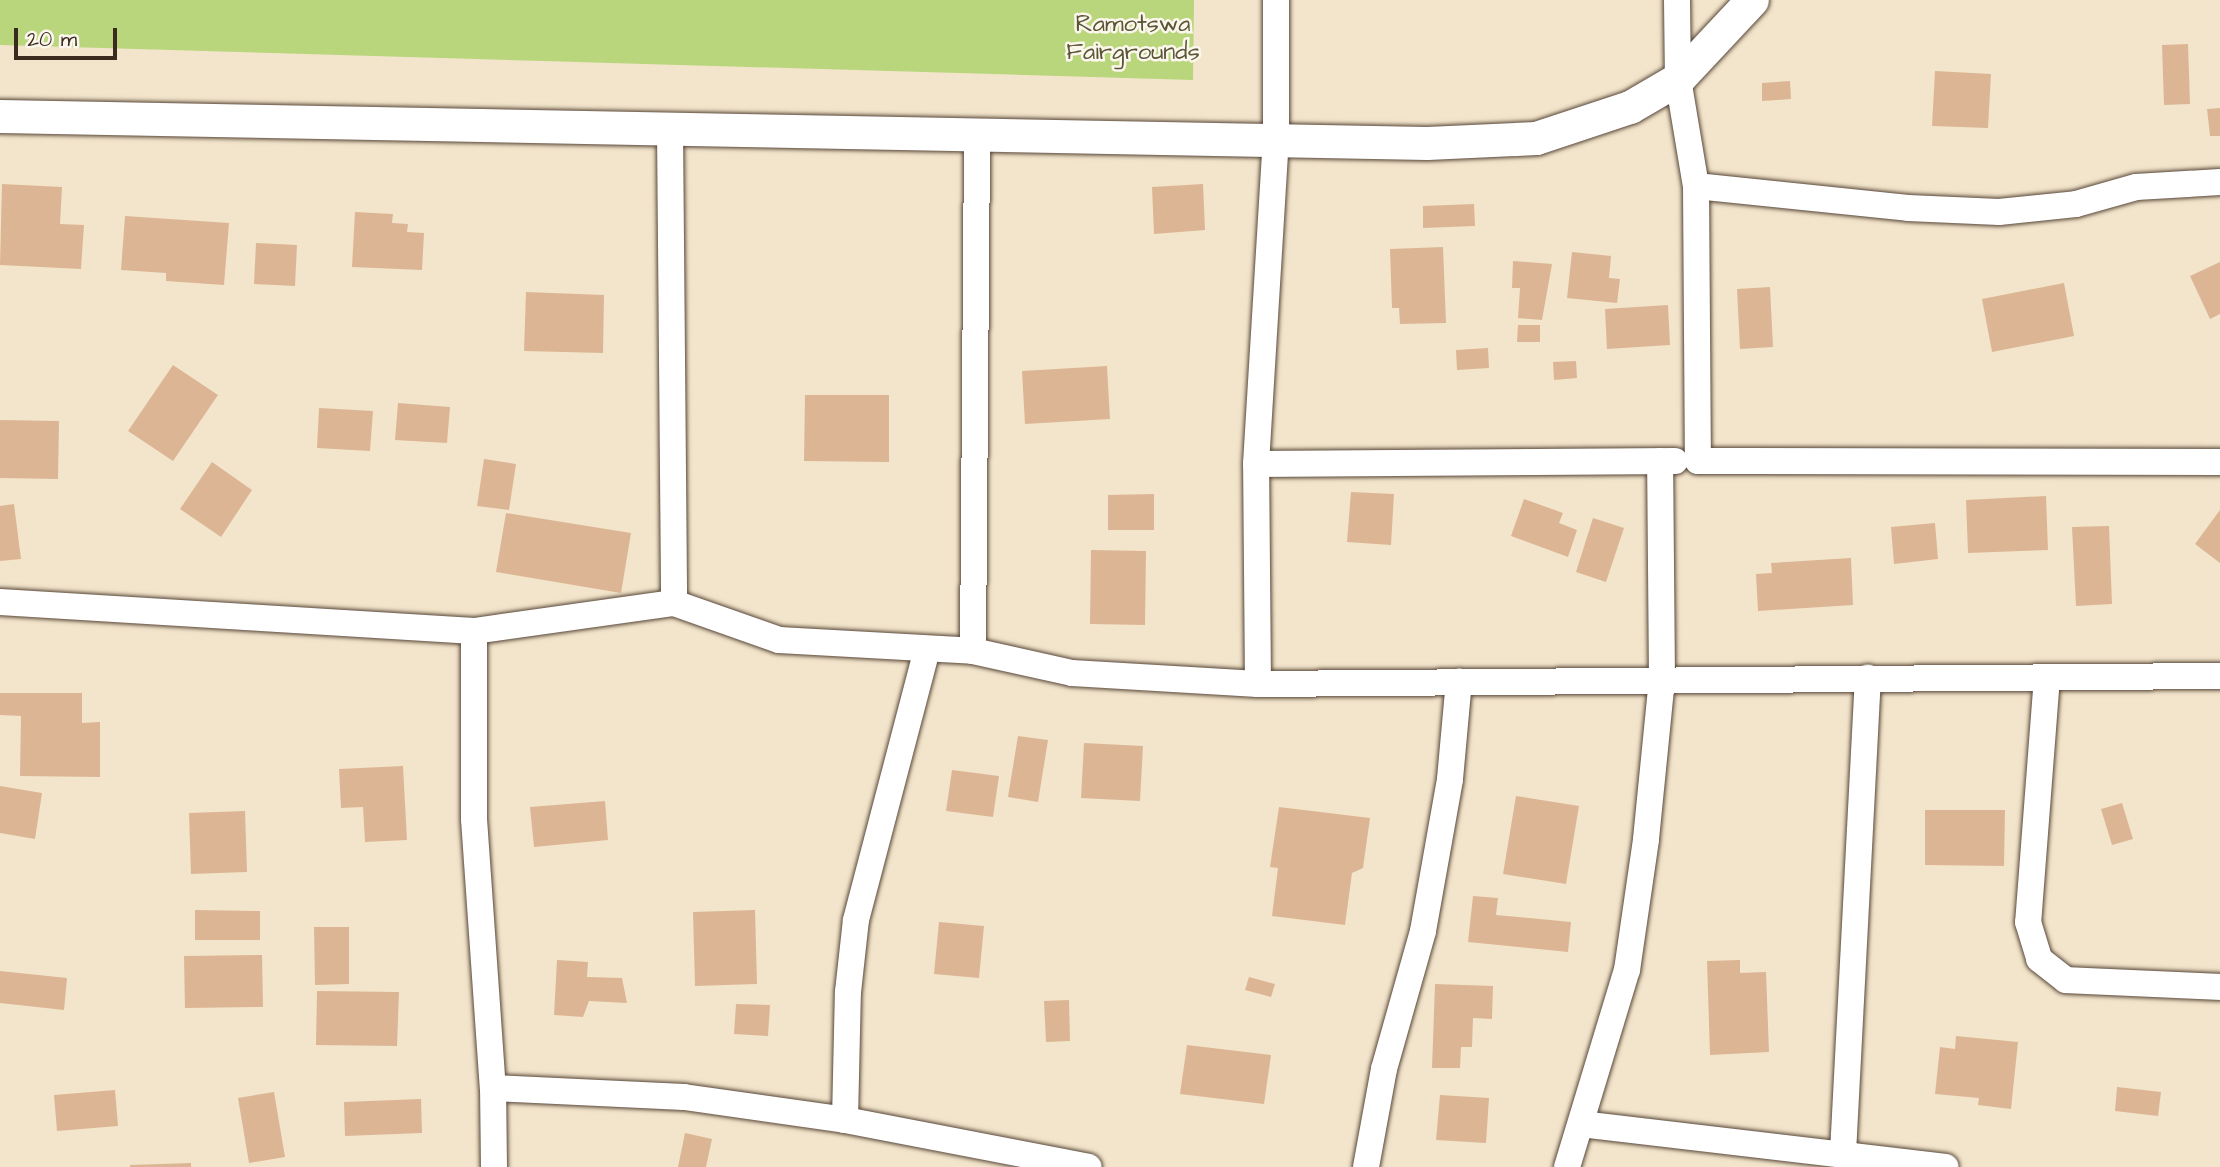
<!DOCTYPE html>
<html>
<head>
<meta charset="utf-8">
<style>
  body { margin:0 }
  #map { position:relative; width:2220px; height:1167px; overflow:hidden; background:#f3e5cb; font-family:"Architects Daughter",sans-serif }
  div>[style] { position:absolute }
  .green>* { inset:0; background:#b9d67c }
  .building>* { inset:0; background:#dcb694 }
  .roads { filter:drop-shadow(0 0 2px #574638) drop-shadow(0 0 2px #574638) }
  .minor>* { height:26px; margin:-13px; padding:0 13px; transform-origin:13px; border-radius:13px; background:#fff }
  .tertiary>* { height:33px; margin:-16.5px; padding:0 16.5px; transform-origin:16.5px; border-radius:16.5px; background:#fff }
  span { translate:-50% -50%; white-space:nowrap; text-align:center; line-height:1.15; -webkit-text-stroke:5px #fbf7ec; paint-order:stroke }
  .park-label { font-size:24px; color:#5a5536 }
  .scale { position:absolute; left:14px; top:28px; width:103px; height:32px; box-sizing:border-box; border:4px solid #3b2a1e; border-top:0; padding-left:9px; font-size:21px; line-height:24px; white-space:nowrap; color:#3b2a1e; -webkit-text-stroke:5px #fbf7ec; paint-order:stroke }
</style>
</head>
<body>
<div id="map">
  <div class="green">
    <div style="clip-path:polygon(0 0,1194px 0,1193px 80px,0 45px)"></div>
  </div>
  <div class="building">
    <div style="clip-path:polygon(2188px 44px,2190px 104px,2164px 105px,2162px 45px)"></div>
    <div style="clip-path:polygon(1935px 71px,1991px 74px,1988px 128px,1932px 126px)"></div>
    <div style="clip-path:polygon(1790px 81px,1791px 99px,1762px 101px,1762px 83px)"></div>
    <div style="clip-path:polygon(2220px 108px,2220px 136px,2210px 136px,2207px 109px)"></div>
    <div style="clip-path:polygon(2px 184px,62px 187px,60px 224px,84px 225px,81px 269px,0 265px)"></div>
    <div style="clip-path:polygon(1203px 184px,1205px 230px,1154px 234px,1152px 187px)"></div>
    <div style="clip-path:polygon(1474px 204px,1475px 226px,1423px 228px,1423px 206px)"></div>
    <div style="clip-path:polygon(355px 212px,393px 214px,392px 223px,408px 224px,407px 232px,424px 233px,422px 270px,352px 267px)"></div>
    <div style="clip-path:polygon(125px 216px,229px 223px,224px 285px,166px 281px,166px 273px,121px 270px)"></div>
    <div style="clip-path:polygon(256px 243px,297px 245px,295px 286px,254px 284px)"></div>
    <div style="clip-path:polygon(1443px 247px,1446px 323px,1400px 324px,1399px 308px,1392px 308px,1390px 249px)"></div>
    <div style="clip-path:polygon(1572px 252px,1611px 256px,1609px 278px,1620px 279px,1617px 303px,1567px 298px)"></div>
    <div style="clip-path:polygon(1513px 261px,1552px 264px,1542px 320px,1518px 318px,1520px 288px,1512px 288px)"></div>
    <div style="clip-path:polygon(2220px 262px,2220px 314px,2210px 319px,2190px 276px)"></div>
    <div style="clip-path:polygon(2064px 283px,2074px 336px,1992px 352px,1982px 299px)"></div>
    <div style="clip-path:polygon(1770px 287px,1773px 347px,1740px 349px,1737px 289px)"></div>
    <div style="clip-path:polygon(526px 292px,604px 295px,603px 353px,524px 351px)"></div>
    <div style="clip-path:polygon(1668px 305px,1670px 345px,1607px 349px,1605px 309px)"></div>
    <div style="clip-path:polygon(1518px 325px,1540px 325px,1540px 342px,1517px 342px)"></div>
    <div style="clip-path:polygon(1488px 348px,1489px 368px,1457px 370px,1456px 350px)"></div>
    <div style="clip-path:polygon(1576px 361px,1577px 378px,1554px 380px,1553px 362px)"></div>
    <div style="clip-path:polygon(173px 365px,218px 395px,173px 461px,128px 431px)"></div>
    <div style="clip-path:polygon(1107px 366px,1110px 419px,1025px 424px,1022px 371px)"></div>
    <div style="clip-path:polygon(805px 395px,889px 395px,889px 462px,804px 461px)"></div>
    <div style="clip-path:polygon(398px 403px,450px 407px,447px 443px,395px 440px)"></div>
    <div style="clip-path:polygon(319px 408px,373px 411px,370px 451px,317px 448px)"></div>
    <div style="clip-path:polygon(0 420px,59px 421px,58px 479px,0 478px)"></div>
    <div style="clip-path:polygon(484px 459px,516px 464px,509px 510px,477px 506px)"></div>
    <div style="clip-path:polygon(212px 462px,252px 490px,221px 537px,180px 509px)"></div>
    <div style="clip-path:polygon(1351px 492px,1394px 494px,1391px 545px,1347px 542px)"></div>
    <div style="clip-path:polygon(1154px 494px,1154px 530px,1108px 530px,1108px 495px)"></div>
    <div style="clip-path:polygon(2046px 496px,2048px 550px,1968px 553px,1966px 500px)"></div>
    <div style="clip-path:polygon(1524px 499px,1563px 513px,1559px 523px,1577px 530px,1568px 557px,1511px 536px)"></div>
    <div style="clip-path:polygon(14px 504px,21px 559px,0 561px,0 506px)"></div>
    <div style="clip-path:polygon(2220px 510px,2220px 563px,2195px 544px)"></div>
    <div style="clip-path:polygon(506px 513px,631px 533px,621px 593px,496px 572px)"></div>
    <div style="clip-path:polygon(1593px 518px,1624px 528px,1606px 582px,1576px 572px)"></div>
    <div style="clip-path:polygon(1935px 523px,1938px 559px,1894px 564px,1891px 527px)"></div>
    <div style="clip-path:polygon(2109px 526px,2112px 604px,2076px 606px,2072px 527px)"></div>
    <div style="clip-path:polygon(1091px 550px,1146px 551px,1145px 625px,1090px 624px)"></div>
    <div style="clip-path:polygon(1851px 558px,1853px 605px,1758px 611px,1756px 574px,1772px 573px,1771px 563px)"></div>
    <div style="clip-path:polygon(0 693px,82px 693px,82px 723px,100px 722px,100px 777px,20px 776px,21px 716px,0 715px)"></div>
    <div style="clip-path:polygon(1018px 736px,1048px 740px,1038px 802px,1008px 797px)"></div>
    <div style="clip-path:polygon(1084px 743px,1143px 746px,1140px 801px,1081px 798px)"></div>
    <div style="clip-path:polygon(403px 766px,407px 840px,365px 842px,363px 807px,341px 808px,339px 769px)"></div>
    <div style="clip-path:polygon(952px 770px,999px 776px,993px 817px,946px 811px)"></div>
    <div style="clip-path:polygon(0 786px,42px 793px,35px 839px,0 833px)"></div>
    <div style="clip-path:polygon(1516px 796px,1579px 806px,1566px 884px,1503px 874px)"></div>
    <div style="clip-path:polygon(605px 801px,608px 840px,534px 847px,530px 807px)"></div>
    <div style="clip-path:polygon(2122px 803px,2133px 839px,2112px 845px,2101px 809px)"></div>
    <div style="clip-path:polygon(1279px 807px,1370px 818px,1363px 868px,1352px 873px,1345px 925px,1272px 916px,1278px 868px,1270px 867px)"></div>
    <div style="clip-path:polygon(1925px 810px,2005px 810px,2004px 866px,1925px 865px)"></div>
    <div style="clip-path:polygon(245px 811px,247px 872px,191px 874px,189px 813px)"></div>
    <div style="clip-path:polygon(1473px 896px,1498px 898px,1496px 915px,1571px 922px,1568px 952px,1468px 942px)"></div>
    <div style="clip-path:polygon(195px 910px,260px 911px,260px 940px,195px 940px)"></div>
    <div style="clip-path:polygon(755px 910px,757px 984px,695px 986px,693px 912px)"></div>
    <div style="clip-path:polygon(939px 922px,984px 926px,979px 978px,934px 974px)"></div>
    <div style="clip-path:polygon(314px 927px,349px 927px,349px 984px,315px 985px)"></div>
    <div style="clip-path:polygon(262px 955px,263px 1007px,185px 1008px,184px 956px)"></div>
    <div style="clip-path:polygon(557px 960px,588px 962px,587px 977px,622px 978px,627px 1003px,589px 1001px,583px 1017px,554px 1015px)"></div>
    <div style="clip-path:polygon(1740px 960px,1740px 973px,1766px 972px,1769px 1052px,1710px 1055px,1707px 961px)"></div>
    <div style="clip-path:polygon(0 971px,67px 978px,64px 1010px,0 1003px)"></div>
    <div style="clip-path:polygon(1249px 977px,1275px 984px,1271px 997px,1245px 990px)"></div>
    <div style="clip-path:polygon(1435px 984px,1493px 986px,1492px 1019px,1473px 1018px,1472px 1047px,1461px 1047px,1460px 1068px,1432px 1068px)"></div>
    <div style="clip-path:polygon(317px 991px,399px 992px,397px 1046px,316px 1045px)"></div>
    <div style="clip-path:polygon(1069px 1000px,1070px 1041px,1046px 1042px,1044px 1001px)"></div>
    <div style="clip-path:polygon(736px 1004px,770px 1005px,768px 1036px,734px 1034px)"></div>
    <div style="clip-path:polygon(1956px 1036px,2018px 1042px,2011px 1109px,1978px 1105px,1979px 1098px,1935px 1094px,1940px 1047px,1955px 1049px)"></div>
    <div style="clip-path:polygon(1187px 1045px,1271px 1055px,1264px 1104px,1180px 1094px)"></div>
    <div style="clip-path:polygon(2117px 1087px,2161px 1092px,2158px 1116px,2115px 1111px)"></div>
    <div style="clip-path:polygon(115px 1090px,118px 1126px,57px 1131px,54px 1095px)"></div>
    <div style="clip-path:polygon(274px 1092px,285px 1157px,249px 1163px,238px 1098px)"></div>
    <div style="clip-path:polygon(1440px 1095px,1489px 1098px,1486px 1143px,1436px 1140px)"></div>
    <div style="clip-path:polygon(421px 1099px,422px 1133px,345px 1136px,344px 1102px)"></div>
    <div style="clip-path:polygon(685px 1133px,712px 1139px,706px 1167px,678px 1167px)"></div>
    <div style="clip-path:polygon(191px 1163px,191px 1167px,130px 1167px,130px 1165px)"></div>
  </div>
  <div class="roads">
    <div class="minor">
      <div style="left:1677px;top:0;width:79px;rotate:89.3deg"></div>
      <div style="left:1678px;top:79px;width:109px;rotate:80.5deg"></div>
      <div style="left:1696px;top:186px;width:275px;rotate:89.6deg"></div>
      <div style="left:1698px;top:461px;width:522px;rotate:0.11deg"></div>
      <div style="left:670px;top:129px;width:474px;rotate:89.5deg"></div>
      <div style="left:1696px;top:186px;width:213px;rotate:5.9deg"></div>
      <div style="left:1908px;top:208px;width:91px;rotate:2.5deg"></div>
      <div style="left:1999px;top:212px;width:77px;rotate:-5.9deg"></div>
      <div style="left:2076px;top:204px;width:62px;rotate:-15.8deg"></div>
      <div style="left:2136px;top:187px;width:84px;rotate:-3.4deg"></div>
      <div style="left:1256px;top:464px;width:419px;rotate:-0.4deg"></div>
      <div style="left:0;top:602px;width:475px;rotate:3.5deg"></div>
      <div style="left:474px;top:631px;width:202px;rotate:-8deg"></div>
      <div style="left:674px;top:603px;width:111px;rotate:19.4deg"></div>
      <div style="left:779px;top:640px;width:194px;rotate:3.2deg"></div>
      <div style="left:973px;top:651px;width:101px;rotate:12.5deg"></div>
      <div style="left:1072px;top:673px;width:186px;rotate:3.4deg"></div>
      <div style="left:1258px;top:684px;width:962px;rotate:-0.48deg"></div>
      <div style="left:474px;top:631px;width:188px;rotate:90deg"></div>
      <div style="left:474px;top:819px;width:270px;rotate:86deg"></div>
      <div style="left:973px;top:651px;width:515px;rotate:-89.55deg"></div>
      <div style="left:2047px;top:677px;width:246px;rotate:94.4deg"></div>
      <div style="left:2028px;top:922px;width:39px;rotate:73deg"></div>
      <div style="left:2039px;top:959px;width:34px;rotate:38deg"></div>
      <div style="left:2066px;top:980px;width:154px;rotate:2.6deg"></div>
      <div style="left:1258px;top:684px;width:220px;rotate:-90.5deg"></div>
      <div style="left:1256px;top:464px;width:327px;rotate:-86.5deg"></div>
      <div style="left:1276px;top:138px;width:138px;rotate:-90deg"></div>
      <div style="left:845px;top:1120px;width:128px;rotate:-88.7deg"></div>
      <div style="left:848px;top:992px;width:72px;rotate:-83.7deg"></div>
      <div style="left:856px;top:920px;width:280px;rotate:-75.3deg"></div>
      <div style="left:1581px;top:1124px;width:367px;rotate:6.7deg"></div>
      <div style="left:1843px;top:1153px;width:476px;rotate:-87deg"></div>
      <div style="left:494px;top:1167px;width:79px;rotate:-90.7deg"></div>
      <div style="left:493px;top:1088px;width:191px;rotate:2.7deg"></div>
      <div style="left:684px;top:1097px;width:163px;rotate:8.1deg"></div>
      <div style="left:845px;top:1120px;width:248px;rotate:10.9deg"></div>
      <div style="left:1366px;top:1167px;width:100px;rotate:-79.6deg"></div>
      <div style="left:1384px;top:1069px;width:143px;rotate:-74.2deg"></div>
      <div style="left:1423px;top:931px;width:154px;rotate:-79.9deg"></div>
      <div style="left:1450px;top:779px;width:98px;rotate:-84.8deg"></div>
      <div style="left:1567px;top:1167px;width:206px;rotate:-73.1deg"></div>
      <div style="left:1627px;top:970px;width:132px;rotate:-81.7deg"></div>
      <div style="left:1646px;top:839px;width:160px;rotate:-84.3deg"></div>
      <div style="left:1662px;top:680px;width:219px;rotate:-90.5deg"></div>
    </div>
    <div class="tertiary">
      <div style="left:0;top:116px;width:1427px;rotate:1.08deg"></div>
      <div style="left:1427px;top:143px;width:109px;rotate:-2.6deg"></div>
      <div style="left:1536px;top:138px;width:99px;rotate:-18.3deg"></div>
      <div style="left:1630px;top:107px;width:56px;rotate:-30.3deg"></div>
      <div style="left:1678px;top:79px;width:108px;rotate:-46.9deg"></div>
    </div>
  </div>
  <div class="park-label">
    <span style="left:1133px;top:39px">Ramotswa<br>Fairgrounds</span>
  </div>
  <div class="scale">20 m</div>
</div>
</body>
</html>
